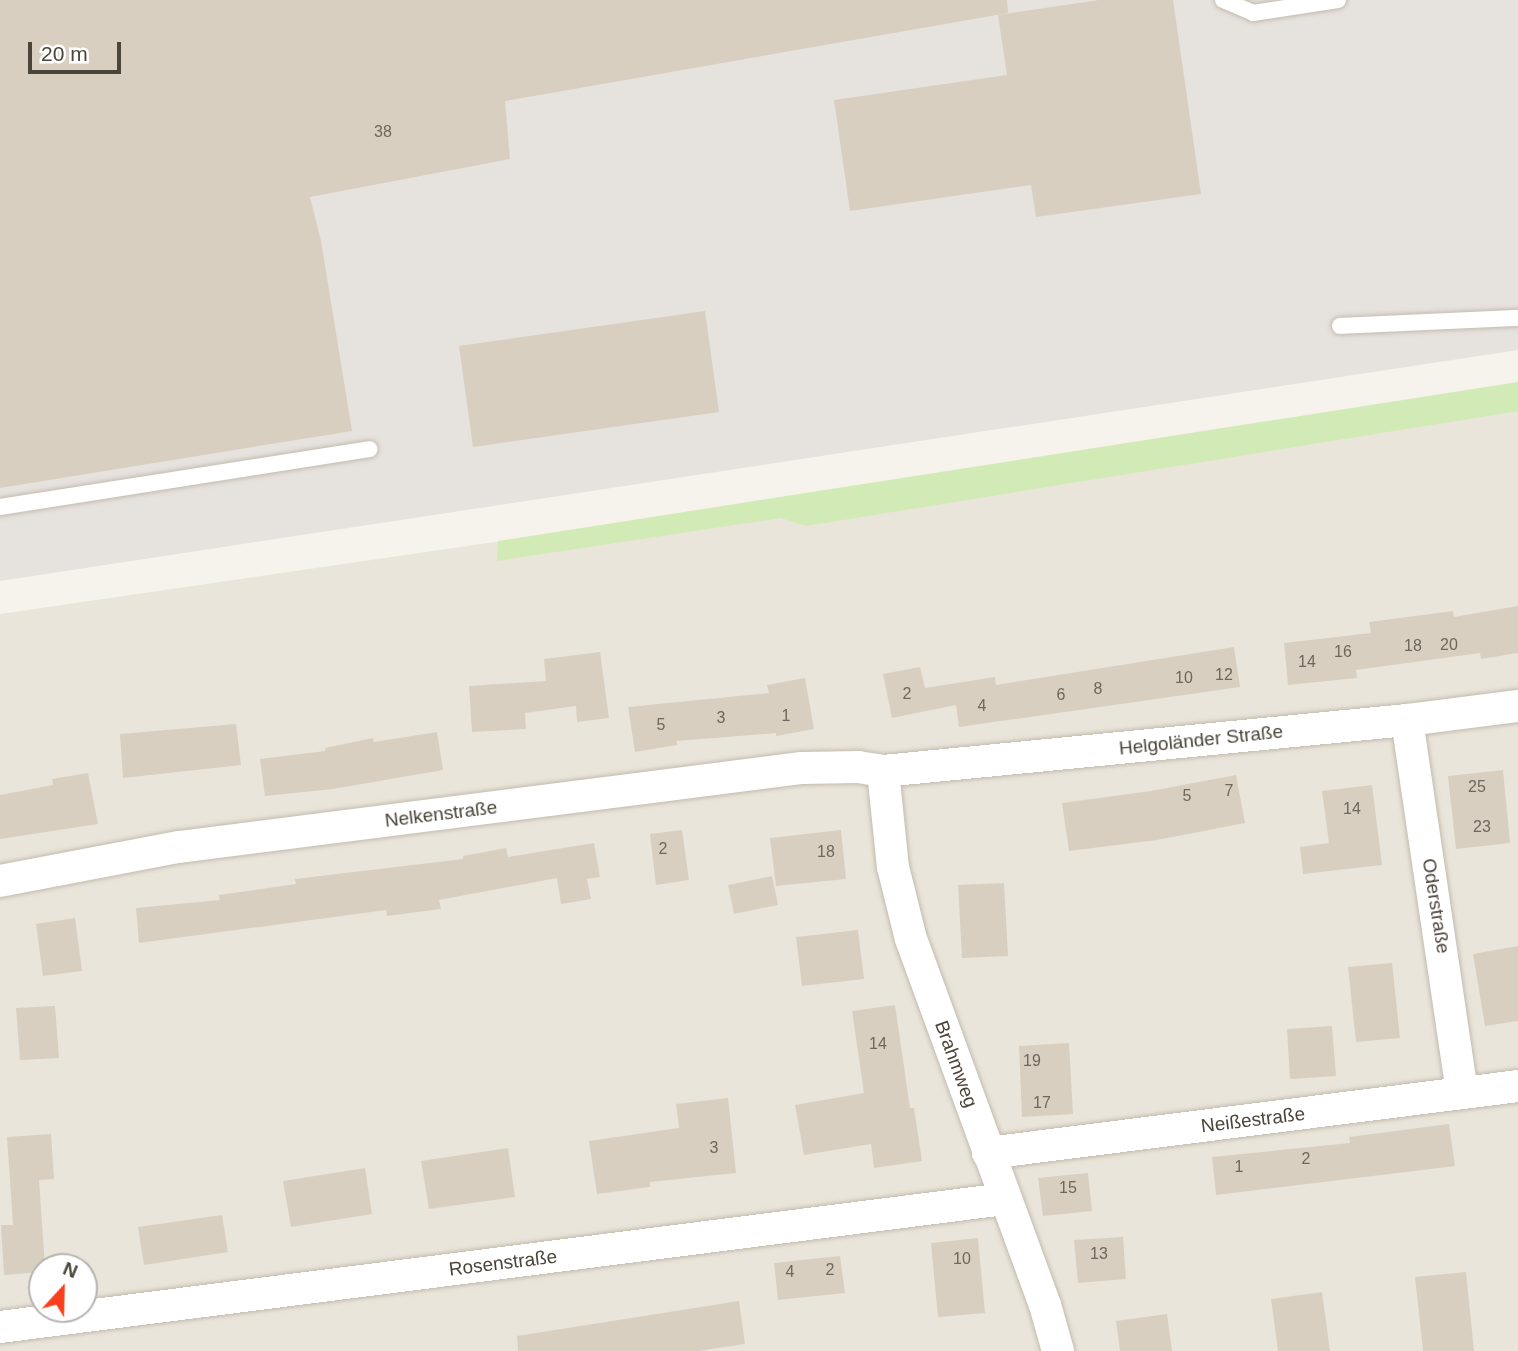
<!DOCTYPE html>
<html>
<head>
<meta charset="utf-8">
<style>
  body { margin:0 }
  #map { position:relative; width:1518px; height:1351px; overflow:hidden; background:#f6f3ec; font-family:Helvetica,sans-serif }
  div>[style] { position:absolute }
  .residential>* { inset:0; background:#eae5da }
  .industrial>* { inset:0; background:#e6e2dd }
  .green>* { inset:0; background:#d2eab5 }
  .building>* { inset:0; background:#d8cfc1 }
  .roads { filter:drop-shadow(0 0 2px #c2bbae) drop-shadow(0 0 2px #c2bbae) }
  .lane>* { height:16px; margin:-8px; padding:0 8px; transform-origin:8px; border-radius:8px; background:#fff }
  .street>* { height:32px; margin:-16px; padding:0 16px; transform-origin:16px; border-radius:16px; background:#fff }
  span { translate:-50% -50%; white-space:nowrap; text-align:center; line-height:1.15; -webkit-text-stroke:6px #fff; paint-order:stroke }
  .number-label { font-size:16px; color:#6e675b }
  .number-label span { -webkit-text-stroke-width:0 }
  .street-label { font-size:19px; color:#4b4439 }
  .north { position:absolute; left:28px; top:1253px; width:70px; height:70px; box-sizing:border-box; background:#fff; border:2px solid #b7b4b0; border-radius:50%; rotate:22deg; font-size:19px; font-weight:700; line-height:28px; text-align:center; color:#4b4439 }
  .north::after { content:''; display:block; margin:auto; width:24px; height:32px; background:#fc3f1d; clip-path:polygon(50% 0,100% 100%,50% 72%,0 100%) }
  .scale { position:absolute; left:28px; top:42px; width:93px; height:32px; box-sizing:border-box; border:4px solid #4b4439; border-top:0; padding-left:9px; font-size:21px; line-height:24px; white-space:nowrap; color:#4b4439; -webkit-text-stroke:5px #fff; paint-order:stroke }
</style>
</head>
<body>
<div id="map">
  <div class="residential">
    <div style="clip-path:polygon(evenodd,1518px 393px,1518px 1351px,0 1351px,0 614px,1518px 393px,42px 1267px,84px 1267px,84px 1309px,42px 1309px,42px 1267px)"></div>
  </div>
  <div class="industrial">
    <div style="clip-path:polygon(0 0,1518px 0,1518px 350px,0 581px)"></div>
  </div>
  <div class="green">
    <div style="clip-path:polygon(1518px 382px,1518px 411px,806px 526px,781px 518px,497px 561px,498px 541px)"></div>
  </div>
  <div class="building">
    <div style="clip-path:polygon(0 0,1007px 0,1008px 13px,505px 101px,510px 159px,310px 197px,321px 241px,352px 431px,0 488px)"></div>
    <div style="clip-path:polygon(1099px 0,1173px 0,1201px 194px,1036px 217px,1031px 185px,850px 211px,834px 100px,1007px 75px,998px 15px)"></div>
    <div style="clip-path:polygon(705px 311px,719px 412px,473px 447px,459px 346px)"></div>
    <div style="clip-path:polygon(1518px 606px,1518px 653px,1481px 659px,1480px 653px,1356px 670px,1357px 678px,1288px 685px,1284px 643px,1371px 633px,1369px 622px,1453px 611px,1454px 617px)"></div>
    <div style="clip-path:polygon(1234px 647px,1240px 687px,959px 727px,956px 705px,892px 718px,883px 674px,920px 667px,925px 688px,995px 677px,996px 685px)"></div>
    <div style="clip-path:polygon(600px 652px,609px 718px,577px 722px,576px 706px,525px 713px,526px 729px,472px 732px,469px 686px,546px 681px,544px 659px)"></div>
    <div style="clip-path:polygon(805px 678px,814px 729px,776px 736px,776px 733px,677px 741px,677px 745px,635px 752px,628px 707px,769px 693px,767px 685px)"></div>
    <div style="clip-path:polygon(236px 724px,241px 765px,123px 778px,120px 734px)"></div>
    <div style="clip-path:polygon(437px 732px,443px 770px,333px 789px,265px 796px,260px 759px,325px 751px,325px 748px,373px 738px,374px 742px)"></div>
    <div style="clip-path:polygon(1503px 770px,1510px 843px,1456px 849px,1448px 776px)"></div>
    <div style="clip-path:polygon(88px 773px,98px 824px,0 839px,0 795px,53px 785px,52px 779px)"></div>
    <div style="clip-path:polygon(1236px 775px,1245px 823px,1157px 840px,1069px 851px,1062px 803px,1151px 791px)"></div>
    <div style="clip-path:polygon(1372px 785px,1382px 865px,1303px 874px,1300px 847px,1329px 843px,1322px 791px)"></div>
    <div style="clip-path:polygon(682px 830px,689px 880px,656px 885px,650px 834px)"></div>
    <div style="clip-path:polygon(841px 830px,846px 879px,776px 886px,770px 838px)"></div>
    <div style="clip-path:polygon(594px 843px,600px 877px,587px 879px,591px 899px,561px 904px,557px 878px,439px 900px,441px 909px,387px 916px,386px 910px,139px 943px,136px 908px,220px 900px,219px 895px,296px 884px,295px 879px,463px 859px,463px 856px,506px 848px,508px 857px)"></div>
    <div style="clip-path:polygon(772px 876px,778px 905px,734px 914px,728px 885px)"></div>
    <div style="clip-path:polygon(1004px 883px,1008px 956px,962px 958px,958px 885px)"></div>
    <div style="clip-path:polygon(75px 918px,82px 971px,43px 976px,36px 924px)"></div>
    <div style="clip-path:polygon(858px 930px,864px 979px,802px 986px,796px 937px)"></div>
    <div style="clip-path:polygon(1518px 946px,1518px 1021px,1485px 1026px,1473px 954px)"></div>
    <div style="clip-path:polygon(1392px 963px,1400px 1038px,1356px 1042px,1348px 967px)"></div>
    <div style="clip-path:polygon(895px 1005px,910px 1108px,914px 1108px,922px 1161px,874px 1168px,871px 1144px,804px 1155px,795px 1105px,864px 1093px,852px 1011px)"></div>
    <div style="clip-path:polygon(55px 1006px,59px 1058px,20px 1060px,16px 1008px)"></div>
    <div style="clip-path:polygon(1332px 1026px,1336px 1076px,1290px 1079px,1287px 1029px)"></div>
    <div style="clip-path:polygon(1069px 1043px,1073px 1114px,1022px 1117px,1019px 1046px)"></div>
    <div style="clip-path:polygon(728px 1098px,736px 1173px,650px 1182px,650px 1187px,597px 1194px,589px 1141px,679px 1128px,676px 1104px)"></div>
    <div style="clip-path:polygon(1449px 1124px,1455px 1166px,1216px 1195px,1212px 1157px,1350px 1143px,1349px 1137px)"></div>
    <div style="clip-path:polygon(51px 1134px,54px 1179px,39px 1180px,45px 1267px,42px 1272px,4px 1275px,1px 1225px,13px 1225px,7px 1137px)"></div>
    <div style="clip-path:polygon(508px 1148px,515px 1197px,429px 1209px,421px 1161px)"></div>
    <div style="clip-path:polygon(365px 1168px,372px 1214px,291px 1227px,283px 1181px)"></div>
    <div style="clip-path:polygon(1088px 1173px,1092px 1211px,1043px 1216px,1038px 1178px)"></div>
    <div style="clip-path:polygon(222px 1215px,228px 1252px,144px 1265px,138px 1227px)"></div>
    <div style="clip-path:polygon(1123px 1237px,1126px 1279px,1078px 1283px,1074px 1240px)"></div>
    <div style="clip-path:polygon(978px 1238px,985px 1313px,938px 1317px,931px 1243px)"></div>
    <div style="clip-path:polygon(840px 1256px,845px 1293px,778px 1300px,774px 1263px)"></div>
    <div style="clip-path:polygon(1466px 1272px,1474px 1351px,1423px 1351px,1415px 1277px)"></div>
    <div style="clip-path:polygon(1322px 1292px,1330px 1351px,1278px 1351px,1271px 1299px)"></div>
    <div style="clip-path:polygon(739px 1301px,745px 1344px,698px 1351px,518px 1351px,517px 1336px)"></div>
    <div style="clip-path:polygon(1167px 1314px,1172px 1351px,1120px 1351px,1116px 1321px)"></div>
  </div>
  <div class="roads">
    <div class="lane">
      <div style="left:1223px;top:0;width:33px;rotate:23deg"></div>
      <div style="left:1253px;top:13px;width:86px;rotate:-8.7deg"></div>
      <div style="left:1340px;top:326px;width:178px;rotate:-2.6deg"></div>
      <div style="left:0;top:507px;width:374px;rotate:-8.9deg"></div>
    </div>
    <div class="street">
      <div style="left:1407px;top:720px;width:377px;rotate:81.6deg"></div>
      <div style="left:883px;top:771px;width:97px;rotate:84.1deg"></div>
      <div style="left:893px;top:867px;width:74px;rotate:76deg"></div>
      <div style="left:911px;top:939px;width:390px;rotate:69.9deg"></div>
      <div style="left:1045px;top:1305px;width:48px;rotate:74.2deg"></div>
      <div style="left:0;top:881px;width:182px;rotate:-10.8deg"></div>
      <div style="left:179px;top:847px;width:628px;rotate:-7.23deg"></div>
      <div style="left:802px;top:768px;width:56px;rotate:-1deg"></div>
      <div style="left:858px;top:767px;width:25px;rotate:9deg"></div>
      <div style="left:883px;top:771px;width:526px;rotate:-5.56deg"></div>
      <div style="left:1407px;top:720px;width:112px;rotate:-7.2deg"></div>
      <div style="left:988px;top:1153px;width:534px;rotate:-7.2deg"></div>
      <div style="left:0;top:1327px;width:1013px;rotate:-7.26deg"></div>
    </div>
  </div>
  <div class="number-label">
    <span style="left:383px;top:132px">38</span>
    <span style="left:1449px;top:645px">20</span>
    <span style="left:1413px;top:646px">18</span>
    <span style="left:1343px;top:652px">16</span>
    <span style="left:1307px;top:662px">14</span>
    <span style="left:1224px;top:675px">12</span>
    <span style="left:1184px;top:678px">10</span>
    <span style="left:1098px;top:689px">8</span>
    <span style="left:907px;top:694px">2</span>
    <span style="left:1061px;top:695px">6</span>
    <span style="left:982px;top:706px">4</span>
    <span style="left:786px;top:716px">1</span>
    <span style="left:721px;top:718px">3</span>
    <span style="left:661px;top:725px">5</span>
    <span style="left:1477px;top:787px">25</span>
    <span style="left:1229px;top:791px">7</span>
    <span style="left:1187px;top:796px">5</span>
    <span style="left:1352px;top:809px">14</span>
    <span style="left:1482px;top:827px">23</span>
    <span style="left:663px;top:849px">2</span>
    <span style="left:826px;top:852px">18</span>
    <span style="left:878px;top:1044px">14</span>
    <span style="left:1032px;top:1061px">19</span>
    <span style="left:1042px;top:1103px">17</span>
    <span style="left:714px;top:1148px">3</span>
    <span style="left:1306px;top:1159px">2</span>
    <span style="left:1239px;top:1167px">1</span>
    <span style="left:1068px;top:1188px">15</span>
    <span style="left:1099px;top:1254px">13</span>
    <span style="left:962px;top:1259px">10</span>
    <span style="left:830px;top:1270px">2</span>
    <span style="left:790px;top:1272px">4</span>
  </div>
  <div class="street-label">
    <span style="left:1201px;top:740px;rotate:-6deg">Helgoländer Straße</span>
    <span style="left:441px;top:814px;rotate:-7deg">Nelkenstraße</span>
    <span style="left:1436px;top:906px;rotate:81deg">Oderstraße</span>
    <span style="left:956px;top:1064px;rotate:70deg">Brahmweg</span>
    <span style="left:1253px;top:1120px;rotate:-7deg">Neißestraße</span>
    <span style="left:503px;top:1263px;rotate:-7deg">Rosenstraße</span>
  </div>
  <div class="north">N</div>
  <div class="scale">20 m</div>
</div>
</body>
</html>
